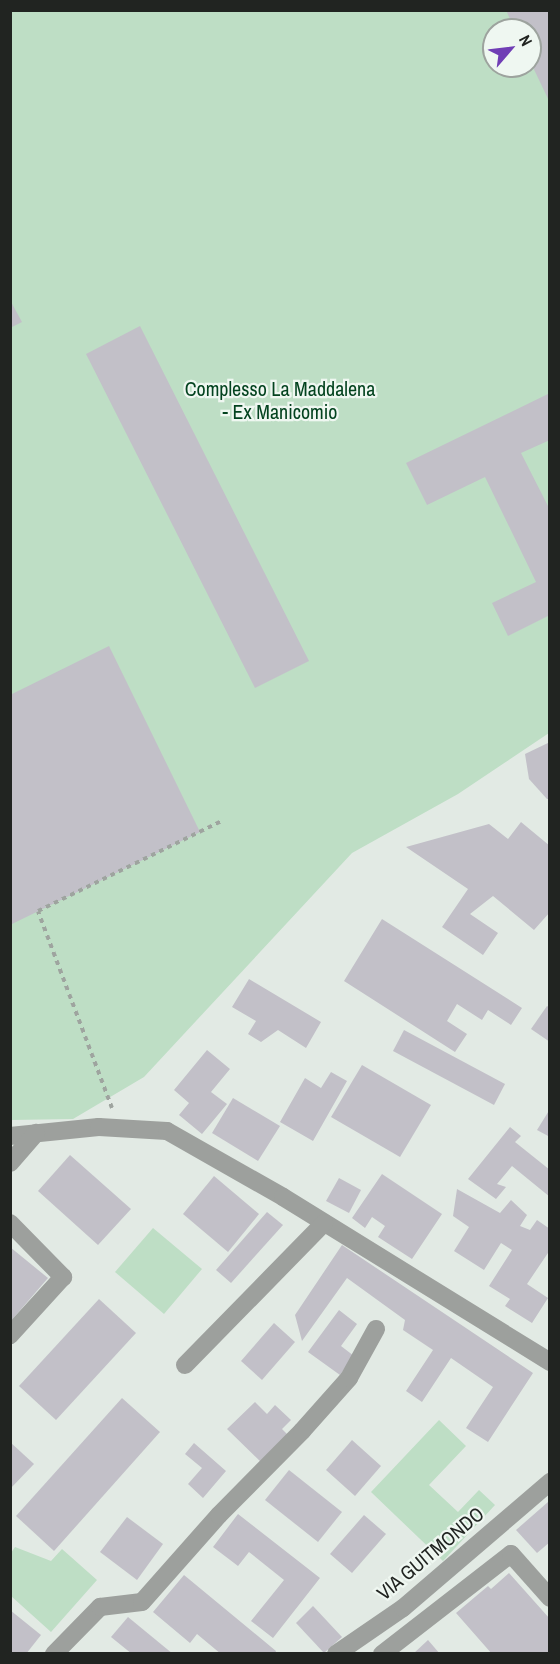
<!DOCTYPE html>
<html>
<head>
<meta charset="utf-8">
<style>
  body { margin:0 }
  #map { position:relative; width:560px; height:1664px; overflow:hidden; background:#e2eae4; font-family:"Archivo Narrow",sans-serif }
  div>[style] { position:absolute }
  .green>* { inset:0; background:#bedec5 }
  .building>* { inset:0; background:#c2c0c8 }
  .path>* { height:4px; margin-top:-2px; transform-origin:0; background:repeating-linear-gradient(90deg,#9ea49f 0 4.5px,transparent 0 9px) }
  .street>* { height:18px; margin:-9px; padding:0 9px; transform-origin:9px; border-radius:9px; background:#9da09d }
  span { translate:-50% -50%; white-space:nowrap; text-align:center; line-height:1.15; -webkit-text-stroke:4.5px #eff7f1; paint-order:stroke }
  .park-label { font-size:20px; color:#03431f }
  .street-label { font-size:20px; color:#212421 }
  .frame { position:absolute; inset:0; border:12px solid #212421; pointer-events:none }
  .north { position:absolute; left:482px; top:18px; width:60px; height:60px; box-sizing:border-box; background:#eff7f1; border:2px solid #9da39e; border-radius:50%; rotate:62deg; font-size:16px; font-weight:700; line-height:24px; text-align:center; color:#212421 }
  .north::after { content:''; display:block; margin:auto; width:21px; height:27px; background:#703eb5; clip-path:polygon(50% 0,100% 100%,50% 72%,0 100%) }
</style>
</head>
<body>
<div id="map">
  <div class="green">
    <div style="clip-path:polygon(evenodd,10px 11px,549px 11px,549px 733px,458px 794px,352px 853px,144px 1077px,73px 1119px,11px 1120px,10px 11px,494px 30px,530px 30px,530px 66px,494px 66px,494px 30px)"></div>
    <div style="clip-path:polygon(153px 1228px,202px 1269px,164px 1314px,115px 1272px)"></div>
    <div style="clip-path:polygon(439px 1420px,466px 1446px,429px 1485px,458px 1512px,479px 1490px,495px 1505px,443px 1561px,371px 1492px)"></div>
    <div style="clip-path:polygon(15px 1547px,51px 1561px,62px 1549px,97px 1580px,51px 1632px,11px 1596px,11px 1553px)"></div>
  </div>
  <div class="building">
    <div style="clip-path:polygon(506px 10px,550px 10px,550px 103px,530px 61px,530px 30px,515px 30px)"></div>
    <div style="clip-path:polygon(10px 300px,22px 322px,10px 328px)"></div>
    <div style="clip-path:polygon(140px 326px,309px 661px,255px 688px,86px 354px)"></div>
    <div style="clip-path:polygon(550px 393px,550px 440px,521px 453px,550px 510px,550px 615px,508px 636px,492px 603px,536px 582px,485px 477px,427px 505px,406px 463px)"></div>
    <div style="clip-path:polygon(109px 646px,200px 832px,10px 925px,10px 695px)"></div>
    <div style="clip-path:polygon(550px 742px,550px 799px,547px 799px,529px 779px,525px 754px)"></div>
    <div style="clip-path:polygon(521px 822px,550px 846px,550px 912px,534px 930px,493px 896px,470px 914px,498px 933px,483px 955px,442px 927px,468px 889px,406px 847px,489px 824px,508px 839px)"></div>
    <div style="clip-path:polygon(382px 919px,522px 1008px,511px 1025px,488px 1010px,482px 1020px,457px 1004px,447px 1021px,467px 1034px,455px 1052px,344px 981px)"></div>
    <div style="clip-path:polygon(249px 979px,321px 1022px,306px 1048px,278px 1030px,261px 1042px,248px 1034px,256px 1021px,232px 1007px)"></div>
    <div style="clip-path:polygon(547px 1006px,550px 1008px,550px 1042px,531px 1029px)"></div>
    <div style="clip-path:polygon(404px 1030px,505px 1084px,494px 1105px,393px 1051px)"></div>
    <div style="clip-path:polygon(207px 1050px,230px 1069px,211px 1092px,227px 1104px,202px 1134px,179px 1115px,189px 1103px,174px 1090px)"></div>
    <div style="clip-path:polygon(362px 1065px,431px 1105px,400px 1157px,331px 1117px)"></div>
    <div style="clip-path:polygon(331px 1072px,347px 1081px,313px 1141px,280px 1122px,305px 1078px,321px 1088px)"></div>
    <div style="clip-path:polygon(233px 1098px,280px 1126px,258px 1161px,212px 1133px)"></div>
    <div style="clip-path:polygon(550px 1109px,550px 1137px,537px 1130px)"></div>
    <div style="clip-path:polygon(510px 1127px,521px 1136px,515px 1142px,550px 1170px,550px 1197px,512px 1166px,497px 1184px,506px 1187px,496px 1199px,468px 1179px)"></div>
    <div style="clip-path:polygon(70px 1155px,131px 1209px,98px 1245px,38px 1191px)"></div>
    <div style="clip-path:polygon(382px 1174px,442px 1214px,412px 1259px,378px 1237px,385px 1226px,372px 1217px,365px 1228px,352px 1218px)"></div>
    <div style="clip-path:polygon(214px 1176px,259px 1214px,228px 1252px,183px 1214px)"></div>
    <div style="clip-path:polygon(339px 1178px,361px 1190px,349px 1213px,326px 1201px)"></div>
    <div style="clip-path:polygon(457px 1189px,500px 1213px,511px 1200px,527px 1215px,520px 1226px,530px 1230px,537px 1220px,550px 1229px,550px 1250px,527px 1284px,548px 1298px,532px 1323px,505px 1306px,510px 1299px,489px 1286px,512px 1250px,501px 1243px,484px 1270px,454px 1251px,469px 1227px,453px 1216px)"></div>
    <div style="clip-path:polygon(267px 1212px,283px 1225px,231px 1283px,216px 1270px)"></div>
    <div style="clip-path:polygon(342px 1245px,533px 1373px,488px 1442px,466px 1428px,493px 1387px,451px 1358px,422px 1402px,406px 1391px,433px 1350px,403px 1330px,405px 1320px,347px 1278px,302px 1341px,295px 1315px)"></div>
    <div style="clip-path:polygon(10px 1247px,48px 1278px,10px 1322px)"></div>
    <div style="clip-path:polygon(99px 1299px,136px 1333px,56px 1420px,19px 1386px)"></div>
    <div style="clip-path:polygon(339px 1310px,357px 1324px,341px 1346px,354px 1356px,340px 1375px,308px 1352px)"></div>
    <div style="clip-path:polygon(274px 1323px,295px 1342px,262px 1380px,241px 1361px)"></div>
    <div style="clip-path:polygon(122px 1398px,160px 1432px,54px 1551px,16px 1516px)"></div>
    <div style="clip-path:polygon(255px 1402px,267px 1414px,275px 1405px,291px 1420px,282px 1429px,289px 1436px,262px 1463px,227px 1429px)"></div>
    <div style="clip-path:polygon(352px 1440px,381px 1466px,355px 1496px,326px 1470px)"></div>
    <div style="clip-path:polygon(10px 1442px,34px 1464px,10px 1489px)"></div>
    <div style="clip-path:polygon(194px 1443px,226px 1471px,203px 1498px,188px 1484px,202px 1468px,185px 1454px)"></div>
    <div style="clip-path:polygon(289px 1470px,342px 1512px,318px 1542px,265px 1500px)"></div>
    <div style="clip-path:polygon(548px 1502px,550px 1542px,537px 1553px,516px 1530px)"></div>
    <div style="clip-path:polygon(238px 1514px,320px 1578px,273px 1638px,251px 1621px,284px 1580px,249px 1552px,238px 1566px,213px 1547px)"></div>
    <div style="clip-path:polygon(364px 1515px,386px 1534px,352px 1573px,330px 1554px)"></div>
    <div style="clip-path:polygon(127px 1517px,163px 1544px,137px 1580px,100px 1552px)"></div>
    <div style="clip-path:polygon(509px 1573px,550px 1619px,550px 1654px,492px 1654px,456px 1613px,488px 1586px,491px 1589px)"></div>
    <div style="clip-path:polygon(184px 1575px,276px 1651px,275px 1654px,221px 1654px,197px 1634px,190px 1643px,153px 1612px)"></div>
    <div style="clip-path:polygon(313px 1606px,342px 1637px,324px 1653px,296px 1623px)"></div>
    <div style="clip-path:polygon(10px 1610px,41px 1635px,26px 1654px,10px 1654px)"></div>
    <div style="clip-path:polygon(128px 1617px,173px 1654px,132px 1654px,111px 1637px)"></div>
    <div style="clip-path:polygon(428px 1640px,440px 1654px,413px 1654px)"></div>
  </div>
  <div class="path">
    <div style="left:112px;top:1108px;width:210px;rotate:-110.6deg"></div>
    <div style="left:38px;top:911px;width:205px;rotate:-26.1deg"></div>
  </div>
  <div class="street">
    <div style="left:10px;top:1136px;width:89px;rotate:-5.8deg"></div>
    <div style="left:99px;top:1127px;width:68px;rotate:3.4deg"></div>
    <div style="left:167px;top:1131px;width:133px;rotate:29.6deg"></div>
    <div style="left:283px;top:1197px;width:314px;rotate:31.7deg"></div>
    <div style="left:10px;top:1163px;width:40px;rotate:-49deg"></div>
    <div style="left:10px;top:1223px;width:76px;rotate:45.5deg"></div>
    <div style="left:63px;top:1277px;width:79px;rotate:132.4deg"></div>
    <div style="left:185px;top:1365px;width:199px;rotate:-45.6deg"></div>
    <div style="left:54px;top:1654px;width:66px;rotate:-45.6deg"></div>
    <div style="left:100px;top:1607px;width:42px;rotate:-6.8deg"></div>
    <div style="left:142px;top:1602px;width:116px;rotate:-48.5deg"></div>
    <div style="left:219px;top:1515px;width:118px;rotate:-45.3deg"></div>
    <div style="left:302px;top:1431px;width:71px;rotate:-48.4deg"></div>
    <div style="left:349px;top:1378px;width:56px;rotate:-61.1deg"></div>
    <div style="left:336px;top:1654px;width:81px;rotate:-34.5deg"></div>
    <div style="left:403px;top:1608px;width:194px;rotate:-40.6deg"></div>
    <div style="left:382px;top:1654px;width:163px;rotate:-37.8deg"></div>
    <div style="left:511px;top:1554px;width:59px;rotate:48.4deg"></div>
  </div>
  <div class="park-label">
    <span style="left:280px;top:400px">Complesso La Maddalena<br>- Ex Manicomio</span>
  </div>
  <div class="street-label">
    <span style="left:430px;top:1553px;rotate:-40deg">VIA GUITMONDO</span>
  </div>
  <div class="frame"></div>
  <div class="north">N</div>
</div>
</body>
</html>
